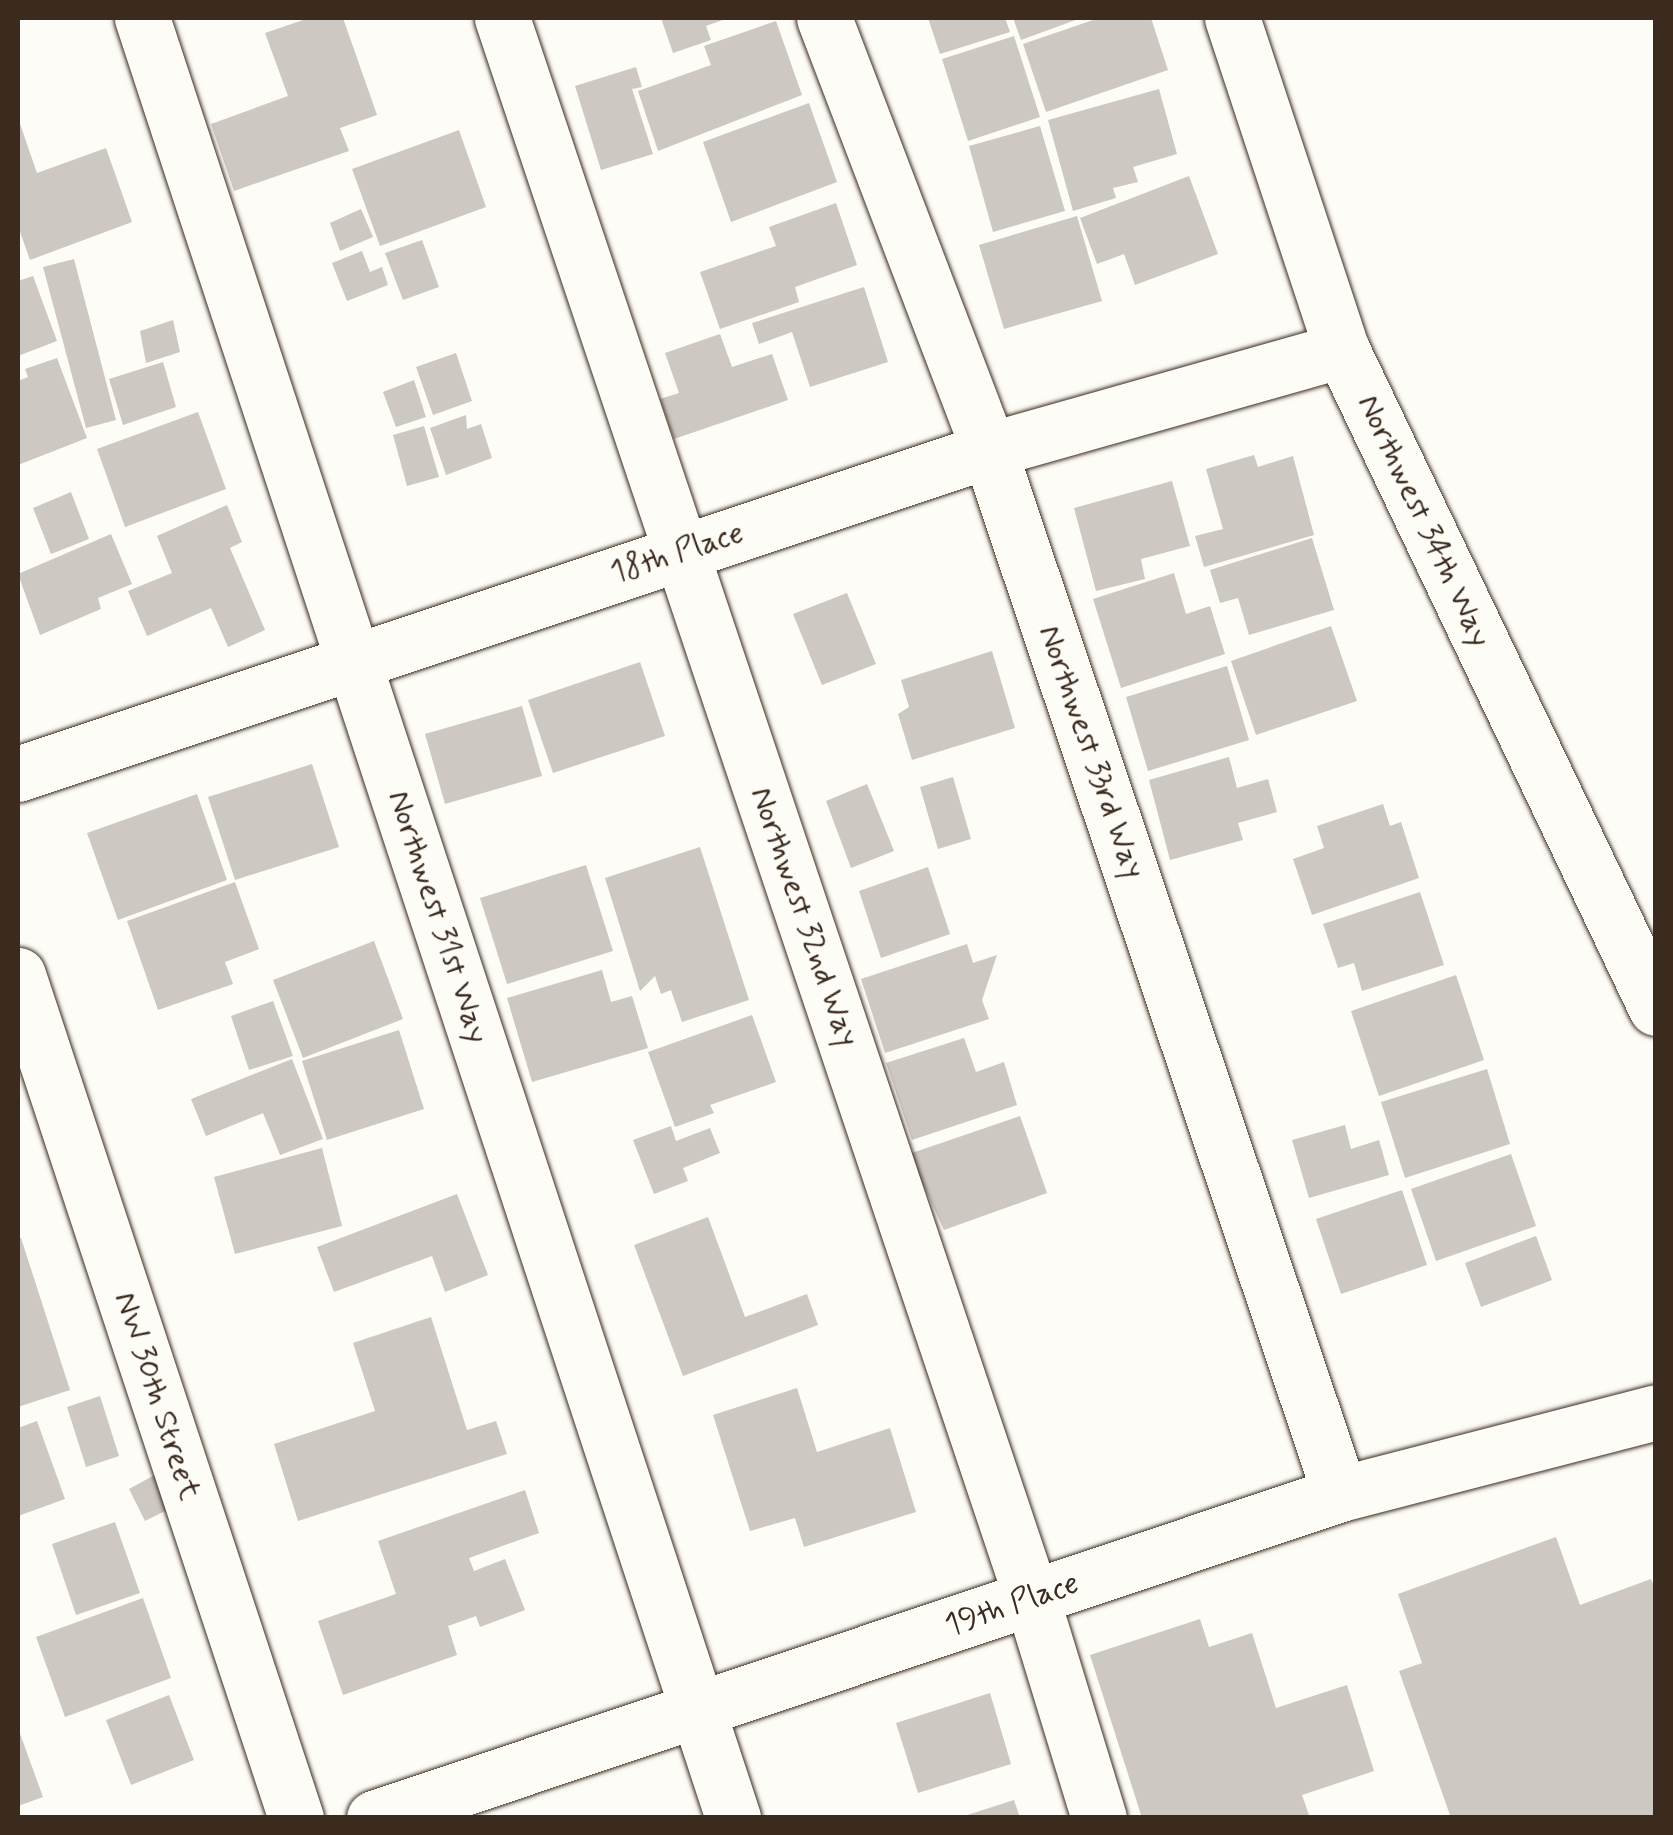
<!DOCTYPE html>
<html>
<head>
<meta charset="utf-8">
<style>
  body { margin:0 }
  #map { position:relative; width:1673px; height:1835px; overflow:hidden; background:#fdfcf7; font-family:Mynerve,sans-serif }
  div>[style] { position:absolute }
  .building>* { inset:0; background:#cdc8c2 }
  .roads { filter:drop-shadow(0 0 2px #3b2a1e) drop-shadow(0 0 2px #3b2a1e) }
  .minor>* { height:55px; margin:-27.5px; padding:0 27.5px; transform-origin:27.5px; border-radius:27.5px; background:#fdfcf7 }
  span { translate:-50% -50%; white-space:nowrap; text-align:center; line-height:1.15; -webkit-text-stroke:8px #fdfcf7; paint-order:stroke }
  .street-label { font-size:32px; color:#3b2a1e }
  .frame { position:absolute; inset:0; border:20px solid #3b2a1e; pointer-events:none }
</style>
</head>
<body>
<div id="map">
  <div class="building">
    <div style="clip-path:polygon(309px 18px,343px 18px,377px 115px,340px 128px,349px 151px,234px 191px,211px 124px,288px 96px,265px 33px)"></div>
    <div style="clip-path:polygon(661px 18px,728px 18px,706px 26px,711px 40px,673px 53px)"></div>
    <div style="clip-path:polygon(928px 18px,1005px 18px,1010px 32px,940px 54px)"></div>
    <div style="clip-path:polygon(1013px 18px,1081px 18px,1021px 40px)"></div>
    <div style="clip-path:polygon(1099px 18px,1151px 18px,1168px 70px,1046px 112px,1023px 44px)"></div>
    <div style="clip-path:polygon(776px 21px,802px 95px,658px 151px,638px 91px,711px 65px,704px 46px)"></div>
    <div style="clip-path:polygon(1014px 36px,1040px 117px,968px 141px,942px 59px)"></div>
    <div style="clip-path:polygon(636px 67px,642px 87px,632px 89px,653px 154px,601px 170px,575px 86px)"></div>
    <div style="clip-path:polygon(1159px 89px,1177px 154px,1133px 167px,1138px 182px,1113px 188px,1116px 198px,1073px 211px,1048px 120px)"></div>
    <div style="clip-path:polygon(809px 103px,837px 182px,731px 222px,703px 142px)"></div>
    <div style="clip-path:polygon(18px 118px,37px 173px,106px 148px,132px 222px,30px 260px,18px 226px)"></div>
    <div style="clip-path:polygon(1040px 126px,1065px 211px,993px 232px,969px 146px)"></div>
    <div style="clip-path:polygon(459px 130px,486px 207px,380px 246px,352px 169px)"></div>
    <div style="clip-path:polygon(1189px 176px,1218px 254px,1135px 285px,1124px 254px,1097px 264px,1080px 218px)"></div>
    <div style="clip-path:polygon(836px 203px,857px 265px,795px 287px,799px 302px,720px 329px,700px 272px,776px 246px,769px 227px)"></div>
    <div style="clip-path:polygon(361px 209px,373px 237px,340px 251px,330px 223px)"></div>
    <div style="clip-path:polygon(1077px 216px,1102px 301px,1004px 329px,979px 245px)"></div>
    <div style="clip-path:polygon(422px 240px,439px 287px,403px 300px,385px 253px)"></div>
    <div style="clip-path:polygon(362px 251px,370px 272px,382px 267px,388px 285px,347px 301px,332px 263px)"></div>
    <div style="clip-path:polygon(74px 259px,116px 420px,86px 428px,43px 267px)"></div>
    <div style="clip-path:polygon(33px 276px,57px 341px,18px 356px,18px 281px)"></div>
    <div style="clip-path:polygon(864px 287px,888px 362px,810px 387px,792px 332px,759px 344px,752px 323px)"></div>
    <div style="clip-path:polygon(173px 320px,180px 352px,146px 363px,140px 331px)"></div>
    <div style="clip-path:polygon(720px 334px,732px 367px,772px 354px,788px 400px,674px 439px,660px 399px,679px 393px,665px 353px)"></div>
    <div style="clip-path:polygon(456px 353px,472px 401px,433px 415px,416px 367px)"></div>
    <div style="clip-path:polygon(57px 358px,87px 438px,18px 465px,18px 381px,28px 377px,25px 369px)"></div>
    <div style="clip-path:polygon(163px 362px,176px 407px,123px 425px,109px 379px)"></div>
    <div style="clip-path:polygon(414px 380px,426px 417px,396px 427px,383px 392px)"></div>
    <div style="clip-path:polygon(198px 412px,226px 489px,125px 527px,97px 449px)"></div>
    <div style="clip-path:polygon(466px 415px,467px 429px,481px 424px,492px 458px,446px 475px,430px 428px)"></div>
    <div style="clip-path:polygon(424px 426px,439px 477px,407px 486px,393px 435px)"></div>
    <div style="clip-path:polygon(1254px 455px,1258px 467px,1293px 456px,1314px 535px,1204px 567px,1195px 536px,1223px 529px,1206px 469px)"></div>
    <div style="clip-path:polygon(1172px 481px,1190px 546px,1141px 559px,1145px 579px,1096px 591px,1074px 508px)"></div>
    <div style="clip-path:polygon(71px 492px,89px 539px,51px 554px,33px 508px)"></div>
    <div style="clip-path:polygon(227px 505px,242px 542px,230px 548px,265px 630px,228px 647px,211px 608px,147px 636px,128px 591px,172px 573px,157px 536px)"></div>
    <div style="clip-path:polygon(111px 534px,132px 584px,98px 598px,101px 609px,40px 635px,18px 574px)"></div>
    <div style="clip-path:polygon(1312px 538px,1334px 610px,1249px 635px,1238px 598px,1220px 603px,1210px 570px)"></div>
    <div style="clip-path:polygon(1174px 573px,1186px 614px,1210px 606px,1225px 654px,1121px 688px,1093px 599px)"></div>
    <div style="clip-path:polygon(847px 593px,876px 664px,822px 685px,793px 614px)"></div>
    <div style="clip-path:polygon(1331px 626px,1357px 701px,1256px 735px,1231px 661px)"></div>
    <div style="clip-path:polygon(992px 651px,1015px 728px,912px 760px,898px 714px,909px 707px,901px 680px)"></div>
    <div style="clip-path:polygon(640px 662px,665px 736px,553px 773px,528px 700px)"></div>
    <div style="clip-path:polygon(1227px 666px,1249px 740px,1148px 771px,1126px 697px)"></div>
    <div style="clip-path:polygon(522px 706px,542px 776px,445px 804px,425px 734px)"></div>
    <div style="clip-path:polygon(1229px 757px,1237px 788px,1268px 779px,1277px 812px,1238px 823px,1243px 840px,1170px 860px,1149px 780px)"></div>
    <div style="clip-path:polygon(312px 764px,339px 847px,235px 880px,208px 797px)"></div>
    <div style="clip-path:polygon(953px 777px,971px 839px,938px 849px,920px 787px)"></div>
    <div style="clip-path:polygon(867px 784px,894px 851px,851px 868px,826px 801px)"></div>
    <div style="clip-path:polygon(197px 794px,227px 880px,118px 920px,87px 833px)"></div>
    <div style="clip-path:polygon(1383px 804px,1390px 826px,1401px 822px,1419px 878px,1312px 915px,1293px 859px,1324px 848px,1317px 826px)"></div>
    <div style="clip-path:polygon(700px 847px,749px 1000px,682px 1022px,671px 990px,661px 994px,655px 976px,640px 991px,605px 878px)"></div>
    <div style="clip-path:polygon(586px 865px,613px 951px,507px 984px,480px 898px)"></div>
    <div style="clip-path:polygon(928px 867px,950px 934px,881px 958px,859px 891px)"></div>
    <div style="clip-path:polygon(235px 882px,259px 949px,225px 962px,233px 984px,158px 1010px,127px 921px)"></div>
    <div style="clip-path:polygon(1420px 892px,1444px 965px,1362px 991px,1354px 963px,1338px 968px,1323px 924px)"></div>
    <div style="clip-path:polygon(374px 941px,403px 1019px,303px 1058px,273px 980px)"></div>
    <div style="clip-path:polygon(967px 944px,973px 963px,997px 955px,982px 1000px,989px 1019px,885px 1053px,861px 979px)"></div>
    <div style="clip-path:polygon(602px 970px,611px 1002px,632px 996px,648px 1048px,532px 1082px,507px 998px)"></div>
    <div style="clip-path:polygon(1456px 975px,1484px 1060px,1379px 1096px,1351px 1011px)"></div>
    <div style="clip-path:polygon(273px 1001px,293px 1056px,249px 1070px,231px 1016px)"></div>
    <div style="clip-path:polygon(752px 1015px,776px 1082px,710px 1105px,714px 1113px,675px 1127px,648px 1052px)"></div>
    <div style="clip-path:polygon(399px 1030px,424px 1109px,327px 1140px,302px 1061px)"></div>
    <div style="clip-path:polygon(964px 1038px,976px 1072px,1004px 1062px,1017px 1105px,912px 1140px,886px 1063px)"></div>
    <div style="clip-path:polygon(292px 1059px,323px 1139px,280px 1155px,263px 1113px,206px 1136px,191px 1099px)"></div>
    <div style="clip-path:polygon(1487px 1069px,1510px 1144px,1405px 1178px,1381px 1102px)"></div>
    <div style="clip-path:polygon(1020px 1116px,1047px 1193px,944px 1230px,909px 1154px)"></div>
    <div style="clip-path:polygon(1345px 1125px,1351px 1149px,1379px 1140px,1389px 1175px,1309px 1198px,1292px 1140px)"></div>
    <div style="clip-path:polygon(671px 1126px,676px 1141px,710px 1128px,720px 1153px,683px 1168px,688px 1181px,654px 1194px,633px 1140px)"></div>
    <div style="clip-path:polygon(322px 1148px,342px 1226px,235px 1254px,214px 1177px)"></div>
    <div style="clip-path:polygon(1511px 1154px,1536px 1226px,1436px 1261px,1411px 1189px)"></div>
    <div style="clip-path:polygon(1402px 1190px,1427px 1265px,1341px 1294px,1316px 1219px)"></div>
    <div style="clip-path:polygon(457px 1194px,488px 1275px,445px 1292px,432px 1256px,334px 1292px,317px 1247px)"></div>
    <div style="clip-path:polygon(708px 1217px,745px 1317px,807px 1294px,818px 1325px,683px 1376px,634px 1245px)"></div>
    <div style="clip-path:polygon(1536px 1236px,1552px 1280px,1481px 1307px,1465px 1263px)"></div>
    <div style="clip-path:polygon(21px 1238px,70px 1390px,18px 1407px,18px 1239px)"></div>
    <div style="clip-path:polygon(431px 1317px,467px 1430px,496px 1421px,507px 1454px,298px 1521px,274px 1444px,375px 1411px,353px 1343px)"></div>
    <div style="clip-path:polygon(797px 1388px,817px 1452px,890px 1428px,916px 1512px,804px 1547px,795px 1518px,750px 1531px,713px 1415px)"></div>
    <div style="clip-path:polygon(100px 1396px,119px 1456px,86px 1467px,67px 1407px)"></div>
    <div style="clip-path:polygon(37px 1421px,65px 1499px,18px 1516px,18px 1428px)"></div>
    <div style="clip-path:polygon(162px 1471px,179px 1504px,145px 1521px,129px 1489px)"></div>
    <div style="clip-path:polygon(525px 1490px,539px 1533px,469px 1558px,474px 1571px,505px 1559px,525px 1610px,480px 1627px,476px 1616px,448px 1626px,457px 1655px,343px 1695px,318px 1621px,396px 1594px,378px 1541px)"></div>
    <div style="clip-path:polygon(115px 1522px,140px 1593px,76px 1615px,52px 1544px)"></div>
    <div style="clip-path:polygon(1556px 1537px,1580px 1605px,1651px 1579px,1656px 1591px,1656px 1818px,1451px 1818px,1399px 1671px,1422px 1663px,1398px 1594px)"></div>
    <div style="clip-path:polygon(143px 1598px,171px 1678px,65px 1717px,36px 1637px)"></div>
    <div style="clip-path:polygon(1200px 1619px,1209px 1647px,1252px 1633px,1276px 1708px,1347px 1685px,1374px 1771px,1302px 1795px,1310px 1818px,1142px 1818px,1090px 1655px)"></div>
    <div style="clip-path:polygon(990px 1693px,1011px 1764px,918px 1793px,896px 1723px)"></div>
    <div style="clip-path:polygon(169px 1695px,194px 1760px,131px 1785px,106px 1720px)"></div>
    <div style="clip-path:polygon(18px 1728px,43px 1797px,18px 1806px)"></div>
    <div style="clip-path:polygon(1014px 1800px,1020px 1818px,961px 1818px,961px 1817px)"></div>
  </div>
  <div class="roads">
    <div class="minor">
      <div style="left:142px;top:18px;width:1895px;rotate:71.82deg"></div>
      <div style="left:502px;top:18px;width:1667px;rotate:71.47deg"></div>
      <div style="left:1032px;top:1599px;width:229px;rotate:73deg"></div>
      <div style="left:824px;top:18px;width:462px;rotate:69.1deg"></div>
      <div style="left:989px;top:450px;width:1101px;rotate:71.42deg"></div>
      <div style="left:1232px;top:18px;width:350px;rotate:71.7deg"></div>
      <div style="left:1342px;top:350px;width:729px;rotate:64.49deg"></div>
      <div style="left:18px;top:774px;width:1024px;rotate:-18.45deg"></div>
      <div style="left:989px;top:450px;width:367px;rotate:-15.8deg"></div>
      <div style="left:18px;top:975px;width:888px;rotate:71.75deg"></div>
      <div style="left:374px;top:1818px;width:1019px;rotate:-18.54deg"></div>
      <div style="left:1340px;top:1494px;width:326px;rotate:-14.5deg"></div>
    </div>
  </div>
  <div class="street-label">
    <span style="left:1424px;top:521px;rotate:65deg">Northwest 34th Way</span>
    <span style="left:677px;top:553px;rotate:-18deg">18th Place</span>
    <span style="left:1091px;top:752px;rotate:71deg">Northwest 33rd Way</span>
    <span style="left:438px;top:917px;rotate:72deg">Northwest 31st Way</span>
    <span style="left:804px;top:917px;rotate:71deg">Northwest 32nd Way</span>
    <span style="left:157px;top:1396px;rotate:72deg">NW 30th Street</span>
    <span style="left:1012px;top:1605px;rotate:-19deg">19th Place</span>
  </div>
  <div class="frame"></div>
</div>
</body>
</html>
